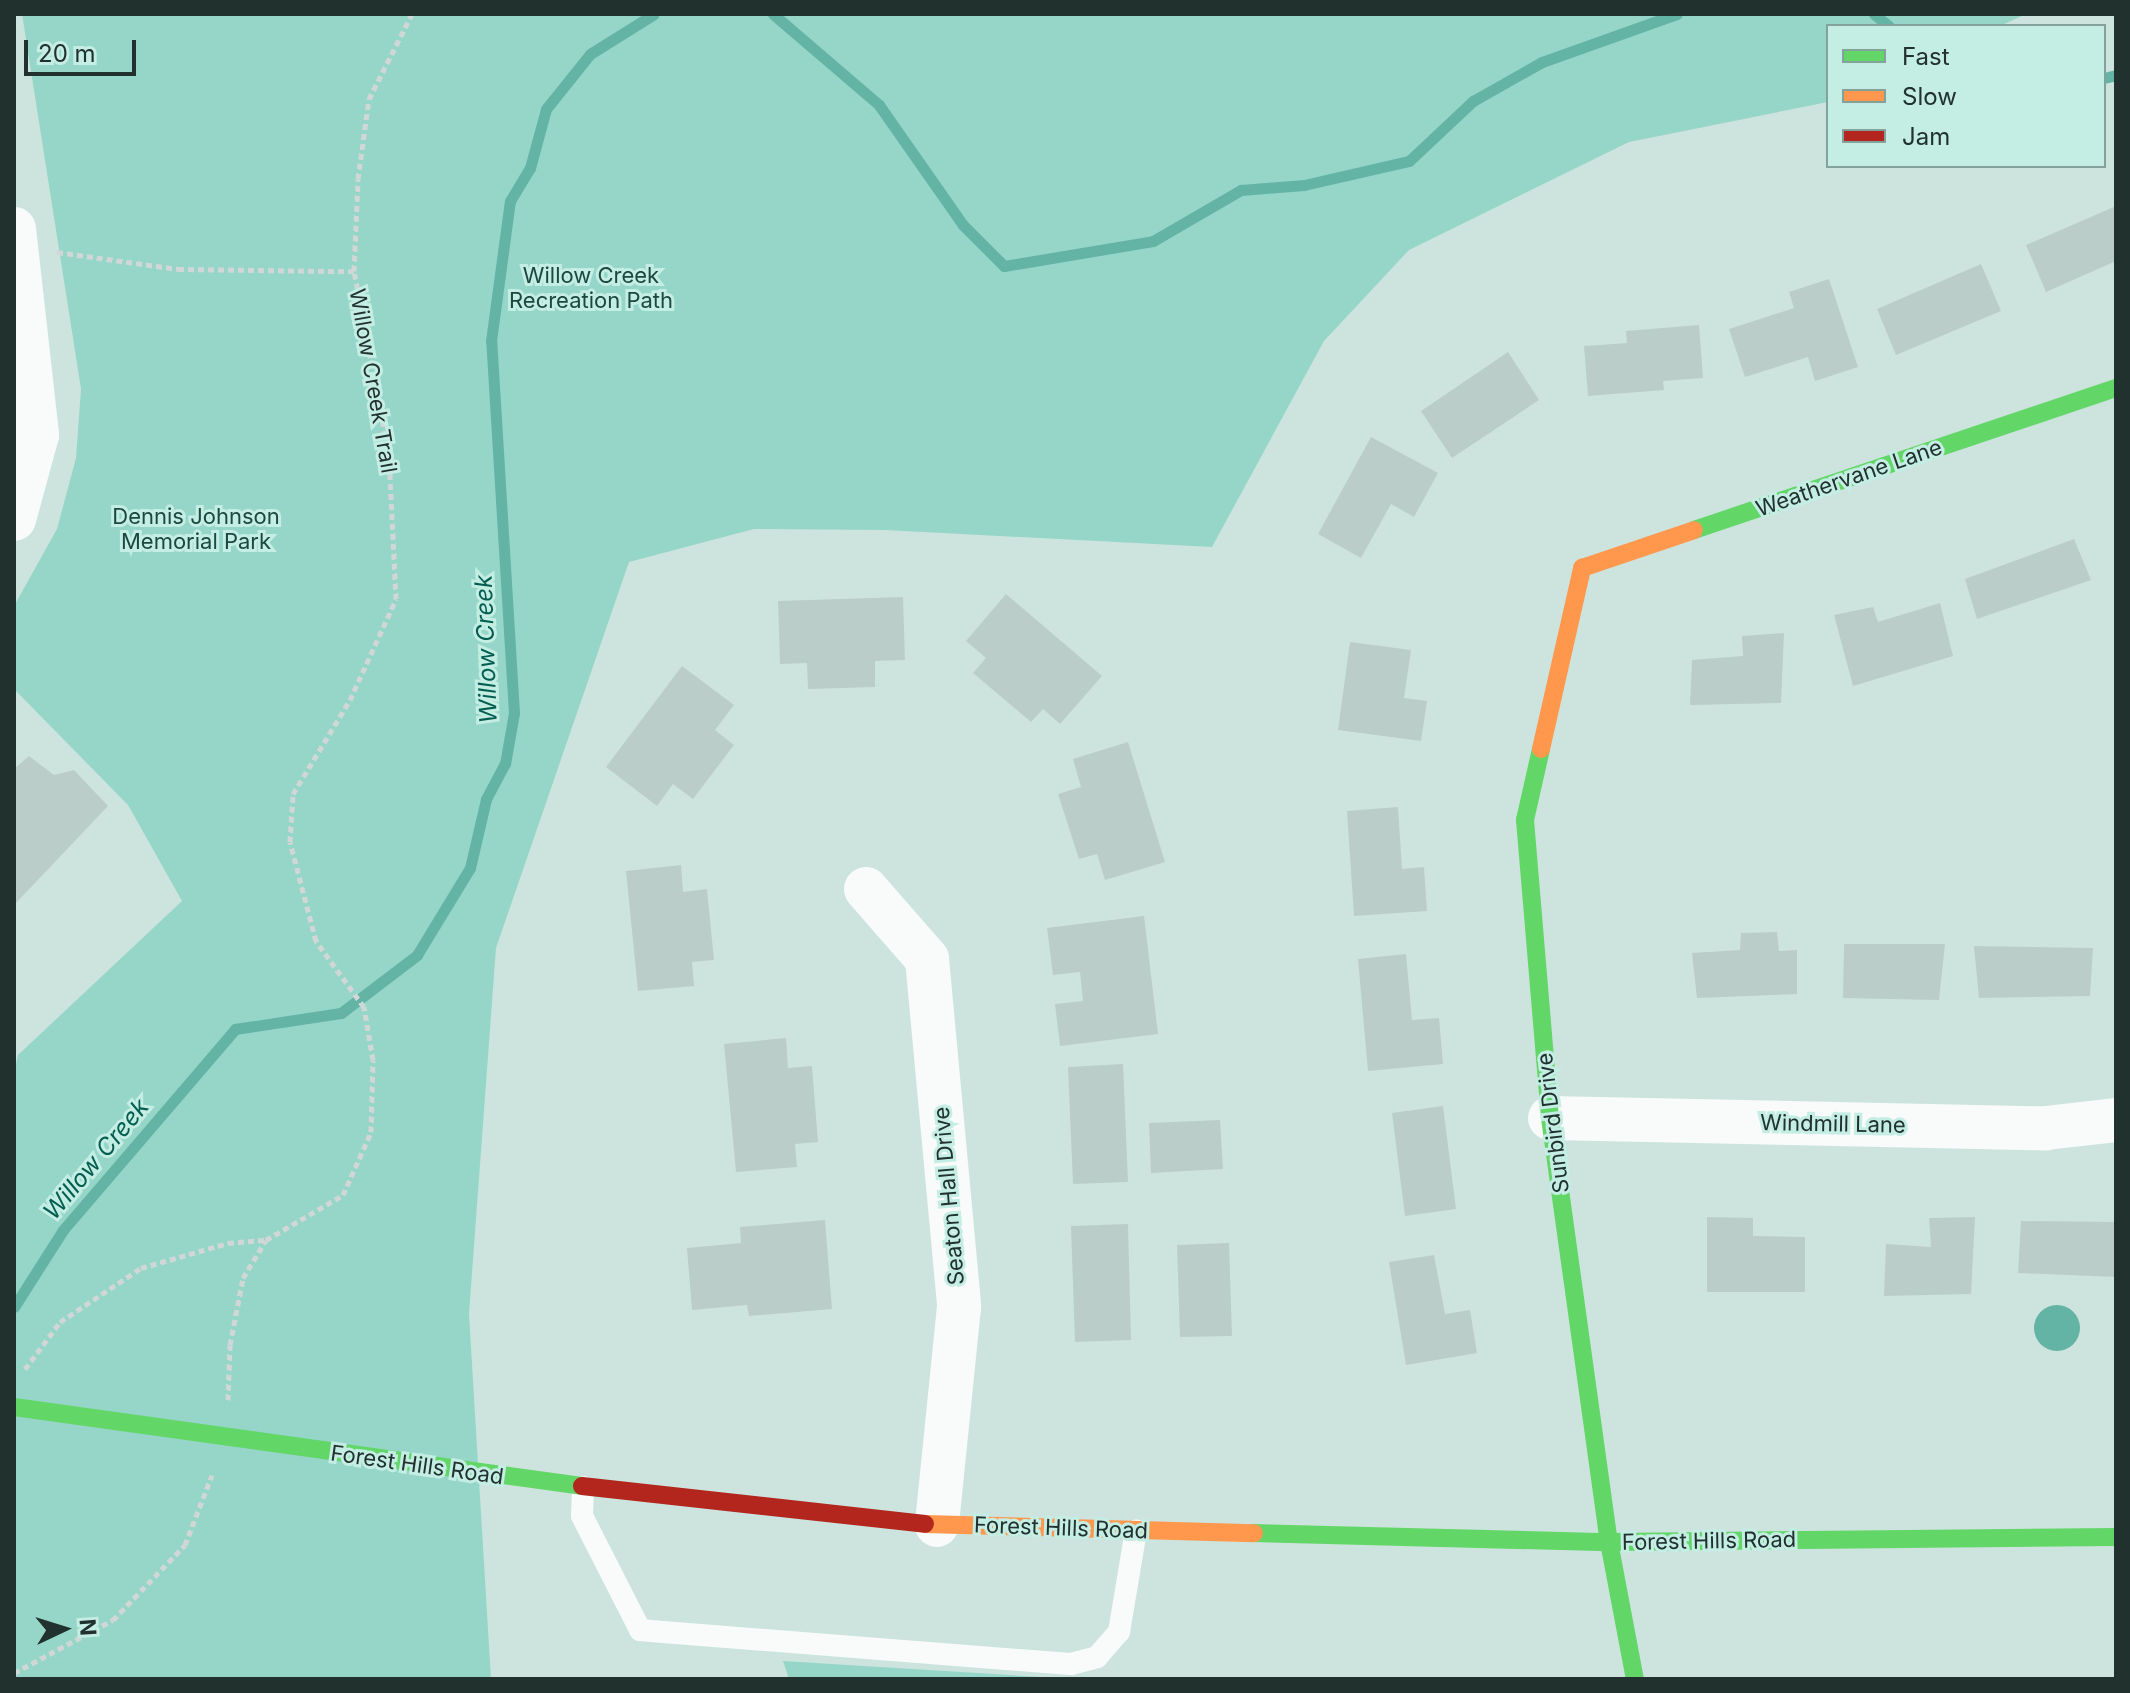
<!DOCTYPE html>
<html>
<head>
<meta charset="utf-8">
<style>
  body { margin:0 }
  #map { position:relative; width:2130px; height:1693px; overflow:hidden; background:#cde4de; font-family:Inter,sans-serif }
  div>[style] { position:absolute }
  .green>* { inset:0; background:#96d6c9 }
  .water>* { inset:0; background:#63b4a5 }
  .round { border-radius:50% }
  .stream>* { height:11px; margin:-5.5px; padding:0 5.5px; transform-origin:5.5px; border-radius:5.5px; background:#63b4a5 }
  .building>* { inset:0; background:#bbcdc9 }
  .path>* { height:5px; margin-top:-2.5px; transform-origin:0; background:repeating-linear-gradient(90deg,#d0d7d6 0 6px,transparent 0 10px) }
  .lane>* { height:22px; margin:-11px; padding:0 11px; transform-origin:11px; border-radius:11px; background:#f8fbfa }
  .street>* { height:44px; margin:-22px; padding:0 22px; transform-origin:22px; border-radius:22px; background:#f8fbfa }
  .fast>* { height:18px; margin:-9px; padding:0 9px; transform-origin:9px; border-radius:9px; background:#63d668 }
  .slow>* { height:18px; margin:-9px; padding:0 9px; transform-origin:9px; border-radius:9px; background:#ff974d }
  .jam>* { height:18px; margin:-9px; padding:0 9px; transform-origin:9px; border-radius:9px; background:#b3261e }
  span { translate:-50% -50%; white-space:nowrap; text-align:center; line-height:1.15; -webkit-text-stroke:6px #c4ede3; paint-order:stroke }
  .park-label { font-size:22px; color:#1b4840 }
  .street-label { font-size:22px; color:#21312e }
  .water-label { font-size:24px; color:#035e51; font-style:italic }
  .frame { position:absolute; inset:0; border:16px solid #21312e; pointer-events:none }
  .legend { position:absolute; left:1826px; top:24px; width:280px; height:144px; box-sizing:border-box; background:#c4ede3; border:2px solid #83a29b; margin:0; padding:10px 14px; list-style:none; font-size:24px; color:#21312e }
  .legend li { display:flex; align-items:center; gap:16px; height:40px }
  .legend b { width:40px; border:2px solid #83a29b }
  .north { position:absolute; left:24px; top:1589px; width:80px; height:80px; -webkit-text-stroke:6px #c4ede3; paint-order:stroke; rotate:86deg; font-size:22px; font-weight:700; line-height:32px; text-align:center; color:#21312e }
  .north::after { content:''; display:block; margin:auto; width:28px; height:36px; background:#21312e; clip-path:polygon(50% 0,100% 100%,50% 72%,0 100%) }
  .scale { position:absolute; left:24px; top:40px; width:112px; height:36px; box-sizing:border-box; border:4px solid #21312e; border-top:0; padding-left:10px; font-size:24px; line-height:28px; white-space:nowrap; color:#21312e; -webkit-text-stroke:6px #c4ede3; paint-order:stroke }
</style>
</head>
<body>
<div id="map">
  <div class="green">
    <div style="clip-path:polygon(22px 14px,2026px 14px,2000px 26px,1828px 26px,1828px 102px,1629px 142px,1409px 250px,1324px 341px,1212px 547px,885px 530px,754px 529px,629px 562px,496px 948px,469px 1314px,491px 1679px,14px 1679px,14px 1073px,18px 1055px,182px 901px,128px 805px,14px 689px,14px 606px,57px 529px,76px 458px,81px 389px)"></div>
    <div style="clip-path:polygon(783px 1661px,1074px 1679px,789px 1679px)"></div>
  </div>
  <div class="water">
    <div class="round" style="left:2034px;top:1305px;width:46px;height:46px"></div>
  </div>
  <div class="stream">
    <div style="left:773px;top:14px;width:140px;rotate:40.6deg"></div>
    <div style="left:879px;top:105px;width:146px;rotate:55deg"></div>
    <div style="left:963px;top:225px;width:58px;rotate:45deg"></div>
    <div style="left:1004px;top:266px;width:151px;rotate:-9.5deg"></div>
    <div style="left:1153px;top:241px;width:102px;rotate:-30.1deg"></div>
    <div style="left:1241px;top:190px;width:63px;rotate:-4.5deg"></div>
    <div style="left:1304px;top:185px;width:108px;rotate:-12.9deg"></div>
    <div style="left:1409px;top:161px;width:88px;rotate:-43.2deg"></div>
    <div style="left:1473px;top:101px;width:79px;rotate:-29.5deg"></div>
    <div style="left:1542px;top:62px;width:143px;rotate:-19.6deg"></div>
    <div style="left:1874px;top:14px;width:19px;rotate:39deg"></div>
    <div style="left:2104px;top:78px;width:12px;rotate:-14deg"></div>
    <div style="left:14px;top:1307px;width:91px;rotate:-57.5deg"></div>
    <div style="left:63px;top:1230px;width:265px;rotate:-49.4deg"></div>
    <div style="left:235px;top:1029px;width:107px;rotate:-8.6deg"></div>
    <div style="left:341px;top:1013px;width:96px;rotate:-37.3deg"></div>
    <div style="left:417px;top:955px;width:102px;rotate:-58.7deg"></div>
    <div style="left:470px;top:868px;width:71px;rotate:-76.9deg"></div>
    <div style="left:486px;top:799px;width:40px;rotate:-62deg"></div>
    <div style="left:505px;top:764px;width:52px;rotate:-80deg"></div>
    <div style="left:514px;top:713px;width:373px;rotate:-93.5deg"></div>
    <div style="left:491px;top:341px;width:141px;rotate:-82.3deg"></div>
    <div style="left:510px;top:201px;width:39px;rotate:-59deg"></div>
    <div style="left:530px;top:168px;width:61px;rotate:-74.8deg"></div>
    <div style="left:546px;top:109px;width:70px;rotate:-51.3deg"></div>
    <div style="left:590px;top:54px;width:75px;rotate:-32deg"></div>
  </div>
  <div class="building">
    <div style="clip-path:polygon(2116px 206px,2116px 261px,2046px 292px,2026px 245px)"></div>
    <div style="clip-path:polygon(1981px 264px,2001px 311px,1896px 355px,1877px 309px)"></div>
    <div style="clip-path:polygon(1829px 279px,1858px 367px,1815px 381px,1808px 357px,1745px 377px,1729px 329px,1794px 308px,1789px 292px)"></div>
    <div style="clip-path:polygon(1699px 325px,1703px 378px,1663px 381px,1664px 390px,1588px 396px,1584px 346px,1627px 343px,1626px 331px)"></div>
    <div style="clip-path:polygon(1508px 352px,1539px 400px,1452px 458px,1421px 411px)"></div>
    <div style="clip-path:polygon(1371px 437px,1438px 473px,1414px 517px,1391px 504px,1361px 558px,1318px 534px)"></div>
    <div style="clip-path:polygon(2074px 539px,2091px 580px,1977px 619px,1965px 579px)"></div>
    <div style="clip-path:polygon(1006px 594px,1102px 676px,1060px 724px,1043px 709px,1031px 722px,973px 673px,986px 658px,966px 641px)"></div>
    <div style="clip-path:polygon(903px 597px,905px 660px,875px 661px,875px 687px,808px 689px,807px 663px,780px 664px,778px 601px)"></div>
    <div style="clip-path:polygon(1940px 603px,1953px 656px,1853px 686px,1834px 615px,1873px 607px,1878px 622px)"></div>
    <div style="clip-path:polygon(1784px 633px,1781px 703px,1690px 705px,1692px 660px,1743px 656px,1742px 636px)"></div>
    <div style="clip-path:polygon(1350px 642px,1411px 650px,1404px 698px,1427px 701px,1421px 741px,1338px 730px)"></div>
    <div style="clip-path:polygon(682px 666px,734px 705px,715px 730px,734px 745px,693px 799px,673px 784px,657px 806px,606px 767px)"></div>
    <div style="clip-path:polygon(1128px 742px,1165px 862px,1105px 880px,1097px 854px,1079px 859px,1058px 794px,1081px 787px,1073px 759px)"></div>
    <div style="clip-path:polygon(29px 756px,54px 775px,74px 770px,108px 806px,16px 903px,14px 769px)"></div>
    <div style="clip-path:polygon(1398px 807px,1402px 869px,1424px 867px,1427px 911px,1354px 916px,1347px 811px)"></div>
    <div style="clip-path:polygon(681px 865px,683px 892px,707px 889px,714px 960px,692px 962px,694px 986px,638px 991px,626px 871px)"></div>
    <div style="clip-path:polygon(1144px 916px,1158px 1034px,1060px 1046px,1055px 1004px,1083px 1001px,1080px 972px,1053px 975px,1047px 928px)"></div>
    <div style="clip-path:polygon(1777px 932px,1779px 951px,1797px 950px,1797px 994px,1697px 998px,1692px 953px,1740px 950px,1741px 933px)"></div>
    <div style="clip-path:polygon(1844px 944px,1945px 944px,1939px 1000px,1843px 998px)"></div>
    <div style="clip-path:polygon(1974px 946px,2093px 948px,2090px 996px,1979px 998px)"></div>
    <div style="clip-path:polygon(1406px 954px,1412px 1020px,1439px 1018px,1443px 1064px,1368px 1071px,1358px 959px)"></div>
    <div style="clip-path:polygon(786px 1038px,788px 1068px,812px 1066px,818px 1142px,795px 1144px,797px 1167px,736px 1172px,724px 1044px)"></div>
    <div style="clip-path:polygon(1123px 1064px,1128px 1182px,1073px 1184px,1068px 1067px)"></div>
    <div style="clip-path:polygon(1443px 1106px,1456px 1209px,1405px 1216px,1392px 1113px)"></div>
    <div style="clip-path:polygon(1220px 1120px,1223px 1169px,1151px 1173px,1149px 1123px)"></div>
    <div style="clip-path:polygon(1707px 1217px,1753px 1218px,1753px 1236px,1805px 1237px,1805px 1292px,1707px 1292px)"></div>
    <div style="clip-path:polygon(1975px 1217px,1971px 1294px,1884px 1296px,1886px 1244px,1931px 1247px,1929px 1218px)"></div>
    <div style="clip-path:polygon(825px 1220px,832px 1309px,749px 1316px,747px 1305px,692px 1310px,687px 1248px,741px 1243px,740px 1227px)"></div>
    <div style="clip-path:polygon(2021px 1221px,2116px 1222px,2116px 1277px,2018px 1273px)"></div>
    <div style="clip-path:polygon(1128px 1224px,1131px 1340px,1075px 1342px,1071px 1226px)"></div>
    <div style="clip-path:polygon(1229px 1243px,1232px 1336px,1180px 1337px,1177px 1245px)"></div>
    <div style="clip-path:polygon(1434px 1255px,1445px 1314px,1470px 1310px,1477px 1353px,1406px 1365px,1389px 1262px)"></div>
  </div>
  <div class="path">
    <div style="left:57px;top:252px;width:122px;rotate:8deg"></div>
    <div style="left:178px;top:269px;width:176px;rotate:0.7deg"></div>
    <div style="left:25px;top:1369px;width:59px;rotate:-53.3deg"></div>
    <div style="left:60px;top:1322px;width:97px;rotate:-33.7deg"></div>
    <div style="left:141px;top:1268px;width:91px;rotate:-16deg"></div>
    <div style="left:228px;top:1243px;width:38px;rotate:-5deg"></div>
    <div style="left:228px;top:1400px;width:55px;rotate:-87.9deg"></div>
    <div style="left:230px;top:1345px;width:68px;rotate:-79deg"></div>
    <div style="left:243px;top:1278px;width:44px;rotate:-58.8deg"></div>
    <div style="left:266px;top:1240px;width:89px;rotate:-30.3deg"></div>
    <div style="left:343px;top:1195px;width:69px;rotate:-66deg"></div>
    <div style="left:371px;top:1132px;width:72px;rotate:-88.4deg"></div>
    <div style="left:373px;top:1060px;width:54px;rotate:-99.6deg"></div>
    <div style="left:364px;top:1007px;width:82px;rotate:-126deg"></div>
    <div style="left:316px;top:941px;width:102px;rotate:-104.7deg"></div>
    <div style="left:290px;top:842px;width:48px;rotate:-86.4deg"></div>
    <div style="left:293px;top:794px;width:110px;rotate:-58.8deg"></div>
    <div style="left:350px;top:700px;width:111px;rotate:-65.5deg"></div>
    <div style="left:396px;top:599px;width:143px;rotate:-92.8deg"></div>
    <div style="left:389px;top:456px;width:188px;rotate:-100.7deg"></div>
    <div style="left:354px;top:271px;width:92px;rotate:-87.5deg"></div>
    <div style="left:358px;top:179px;width:81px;rotate:-82.2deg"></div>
    <div style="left:369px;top:99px;width:95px;rotate:-63.2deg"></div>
    <div style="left:14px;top:1673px;width:112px;rotate:-28.2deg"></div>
    <div style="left:113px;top:1620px;width:104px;rotate:-46.2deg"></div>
    <div style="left:185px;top:1545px;width:75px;rotate:-68.9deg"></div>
  </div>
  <div class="lane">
    <div style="left:583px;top:1487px;width:29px;rotate:92deg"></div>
    <div style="left:582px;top:1516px;width:128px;rotate:63deg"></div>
    <div style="left:640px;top:1630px;width:23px;rotate:5deg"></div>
    <div style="left:663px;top:1632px;width:409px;rotate:4.5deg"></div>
    <div style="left:1071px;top:1664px;width:27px;rotate:-15deg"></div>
    <div style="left:1097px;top:1657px;width:33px;rotate:-49deg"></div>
    <div style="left:1119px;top:1632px;width:103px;rotate:-80.5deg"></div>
  </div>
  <div class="street">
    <div style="left:14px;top:229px;width:207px;rotate:83.6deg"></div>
    <div style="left:37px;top:435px;width:87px;rotate:105.3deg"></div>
    <div style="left:866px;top:889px;width:93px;rotate:48.9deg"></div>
    <div style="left:927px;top:959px;width:349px;rotate:84.7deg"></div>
    <div style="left:959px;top:1307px;width:219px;rotate:95.8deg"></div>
    <div style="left:1550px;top:1118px;width:496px;rotate:1.2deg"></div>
    <div style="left:2046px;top:1128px;width:70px;rotate:-6.5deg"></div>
  </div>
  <div class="fast">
    <div style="left:1694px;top:530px;width:445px;rotate:-18.6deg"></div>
    <div style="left:1541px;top:749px;width:73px;rotate:102.7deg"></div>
    <div style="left:1525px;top:820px;width:299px;rotate:85.2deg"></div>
    <div style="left:1550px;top:1118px;width:428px;rotate:82.1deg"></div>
    <div style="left:1609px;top:1542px;width:139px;rotate:79.3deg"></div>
    <div style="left:14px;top:1407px;width:573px;rotate:7.92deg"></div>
    <div style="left:1254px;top:1533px;width:355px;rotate:1.5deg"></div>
    <div style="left:1609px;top:1542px;width:507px;rotate:-0.57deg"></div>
  </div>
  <div class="slow">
    <div style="left:1541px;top:749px;width:186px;rotate:-77.2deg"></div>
    <div style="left:1582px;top:568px;width:118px;rotate:-18.7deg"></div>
    <div style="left:925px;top:1524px;width:329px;rotate:1.6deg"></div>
  </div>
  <div class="jam">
    <div style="left:582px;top:1486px;width:345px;rotate:6.3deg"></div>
  </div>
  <div class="park-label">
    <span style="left:591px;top:288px">Willow Creek<br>Recreation Path</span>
    <span style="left:196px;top:529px">Dennis Johnson<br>Memorial Park</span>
  </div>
  <div class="street-label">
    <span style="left:373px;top:381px;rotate:80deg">Willow Creek Trail</span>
    <span style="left:1849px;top:478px;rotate:-19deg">Weathervane Lane</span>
    <span style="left:1553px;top:1123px;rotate:-97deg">Sunbird Drive</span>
    <span style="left:1833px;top:1124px;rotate:1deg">Windmill Lane</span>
    <span style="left:949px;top:1196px;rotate:-95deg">Seaton Hall Drive</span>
    <span style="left:417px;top:1465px;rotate:8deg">Forest Hills Road</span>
    <span style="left:1061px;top:1528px;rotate:2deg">Forest Hills Road</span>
    <span style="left:1709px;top:1541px;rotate:-1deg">Forest Hills Road</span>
  </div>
  <div class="water-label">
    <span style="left:486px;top:649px;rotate:-92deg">Willow Creek</span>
    <span style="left:96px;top:1159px;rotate:-50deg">Willow Creek</span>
  </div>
  <div class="frame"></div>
  <ul class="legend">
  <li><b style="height:10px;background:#63d668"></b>Fast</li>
  <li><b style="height:10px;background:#ff974d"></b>Slow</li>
  <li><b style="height:10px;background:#b3261e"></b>Jam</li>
  </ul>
  <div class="north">N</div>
  <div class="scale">20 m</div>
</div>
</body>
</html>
